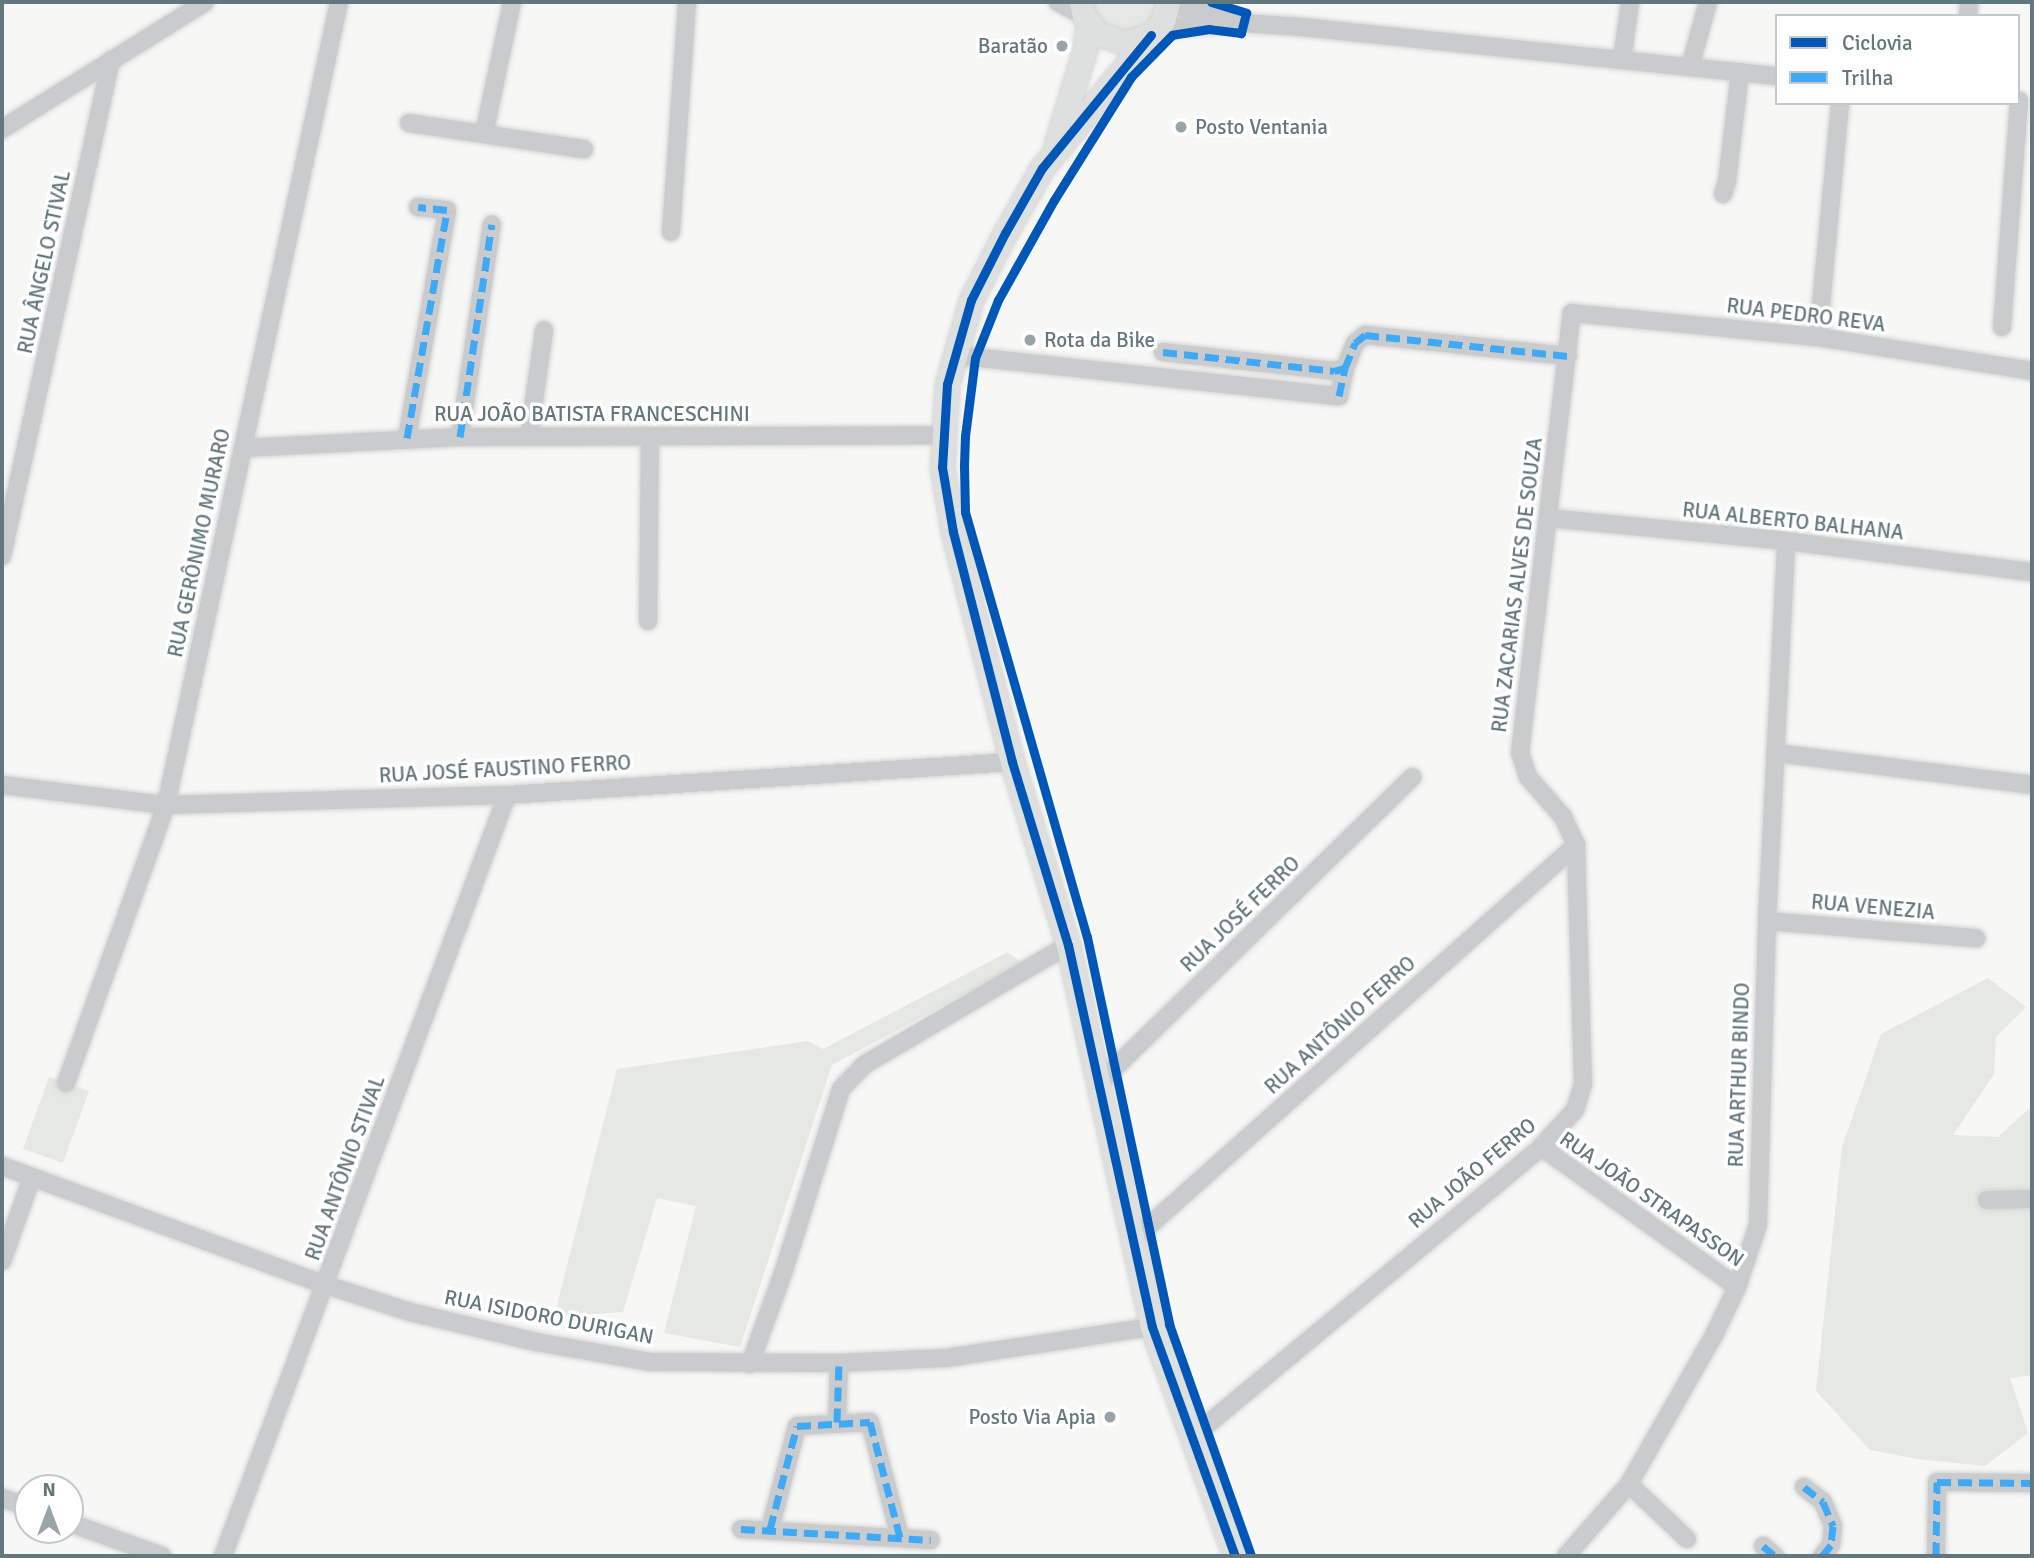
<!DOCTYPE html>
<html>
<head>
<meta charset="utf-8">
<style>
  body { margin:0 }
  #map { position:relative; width:2034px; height:1558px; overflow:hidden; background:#f7f7f6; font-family:Signika,sans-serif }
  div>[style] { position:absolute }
  .green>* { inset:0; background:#e6e8e3 }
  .roads { filter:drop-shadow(0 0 2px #d3d4d4) drop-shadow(0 0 2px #d3d4d4) }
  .minor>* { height:18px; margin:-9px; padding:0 9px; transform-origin:9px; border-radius:9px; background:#c9cbcc }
  .major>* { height:23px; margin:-11.5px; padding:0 11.5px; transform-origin:11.5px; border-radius:11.5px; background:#dedfdf }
  .quiet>* { height:7px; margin-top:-3.5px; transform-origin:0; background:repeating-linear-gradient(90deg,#3fa9f5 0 14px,transparent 0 21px) }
  .cycleway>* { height:9px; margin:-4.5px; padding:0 4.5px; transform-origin:4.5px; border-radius:4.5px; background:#0057b8 }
  .dots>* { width:19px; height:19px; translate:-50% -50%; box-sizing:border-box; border:4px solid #fff; border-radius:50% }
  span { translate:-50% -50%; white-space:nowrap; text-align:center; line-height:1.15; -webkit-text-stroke:7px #fff; paint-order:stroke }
  .poi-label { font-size:21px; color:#63777f }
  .right { translate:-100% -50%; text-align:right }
  .left { translate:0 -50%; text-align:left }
  .street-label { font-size:21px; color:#63777f }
  .frame { position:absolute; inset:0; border:4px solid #63777f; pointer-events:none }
  .legend { position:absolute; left:1775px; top:14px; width:245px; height:91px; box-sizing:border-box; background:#fff; border:2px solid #c1c9cc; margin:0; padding:9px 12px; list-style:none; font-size:21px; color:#63777f }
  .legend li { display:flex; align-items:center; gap:14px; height:35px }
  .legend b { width:35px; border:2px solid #c1c9cc }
  .north { position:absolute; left:14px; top:1474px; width:70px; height:70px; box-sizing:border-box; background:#fff; border:2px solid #c1c9cc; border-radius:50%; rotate:0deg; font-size:19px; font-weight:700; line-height:28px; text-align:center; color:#63777f }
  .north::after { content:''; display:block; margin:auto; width:24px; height:32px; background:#97a4a9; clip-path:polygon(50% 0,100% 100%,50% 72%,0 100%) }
</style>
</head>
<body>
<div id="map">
  <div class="green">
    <div style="clip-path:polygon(1088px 2px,1160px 2px,1157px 16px,1140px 32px,1107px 31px)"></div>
    <div style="clip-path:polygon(1008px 952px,1022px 963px,832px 1065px,740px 1347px,664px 1333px,696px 1206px,657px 1198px,623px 1312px,554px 1317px,617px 1069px,808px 1041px,823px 1049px)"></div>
    <div style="clip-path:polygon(1988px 978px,2026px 1007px,1996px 1037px,1994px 1074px,1953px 1135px,1998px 1137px,2032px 1106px,2032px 1375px,2010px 1378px,2028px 1433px,1985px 1466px,1917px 1459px,1870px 1450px,1816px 1391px,1842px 1147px,1881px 1034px)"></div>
    <div style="clip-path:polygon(49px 1077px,89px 1091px,63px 1163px,23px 1149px)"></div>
  </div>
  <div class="roads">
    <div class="minor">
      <div style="left:1058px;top:2px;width:30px;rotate:28deg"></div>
      <div style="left:1168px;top:4px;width:61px;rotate:14.3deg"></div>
      <div style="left:1968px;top:16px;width:14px;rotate:-86deg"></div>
      <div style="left:1157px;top:28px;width:87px;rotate:-3.3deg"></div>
      <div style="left:1244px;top:23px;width:57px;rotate:4deg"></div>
      <div style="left:1301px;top:27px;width:479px;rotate:5.9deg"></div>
      <div style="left:1622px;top:60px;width:59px;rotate:-82.1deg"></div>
      <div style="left:1690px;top:67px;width:67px;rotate:-74.5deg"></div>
      <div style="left:409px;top:123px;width:177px;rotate:8.5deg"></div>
      <div style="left:2px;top:129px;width:239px;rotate:-32deg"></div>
      <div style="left:484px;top:134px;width:135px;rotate:-78deg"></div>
      <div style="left:1723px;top:194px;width:13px;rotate:-72deg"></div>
      <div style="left:1727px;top:182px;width:111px;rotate:-83.3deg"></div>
      <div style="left:671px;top:232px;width:231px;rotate:-86deg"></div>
      <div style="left:2002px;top:327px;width:227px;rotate:-85.7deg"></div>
      <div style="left:1818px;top:337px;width:235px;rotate:-84.6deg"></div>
      <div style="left:1163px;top:352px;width:172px;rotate:6.3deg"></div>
      <div style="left:1334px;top:371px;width:11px;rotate:-15deg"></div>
      <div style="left:1345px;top:368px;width:27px;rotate:-68deg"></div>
      <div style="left:1355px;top:343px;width:13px;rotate:-39deg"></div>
      <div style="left:1365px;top:335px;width:204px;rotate:5.9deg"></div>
      <div style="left:953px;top:355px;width:388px;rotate:6.1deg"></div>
      <div style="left:1339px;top:396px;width:29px;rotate:-78deg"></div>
      <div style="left:529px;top:436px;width:107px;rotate:-81.9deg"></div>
      <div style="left:460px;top:437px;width:215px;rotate:-81.5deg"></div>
      <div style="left:407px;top:438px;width:231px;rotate:-80deg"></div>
      <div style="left:447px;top:210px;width:29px;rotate:-174deg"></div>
      <div style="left:243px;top:448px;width:217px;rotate:-2.9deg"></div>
      <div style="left:460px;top:437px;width:483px;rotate:-0.2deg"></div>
      <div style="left:1548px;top:518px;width:239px;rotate:5.5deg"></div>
      <div style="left:1786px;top:541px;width:248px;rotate:7.2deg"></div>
      <div style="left:2px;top:556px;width:508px;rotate:-77.61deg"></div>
      <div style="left:648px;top:621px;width:185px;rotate:-89.4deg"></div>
      <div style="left:1776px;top:753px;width:258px;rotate:7.1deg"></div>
      <div style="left:2px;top:785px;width:165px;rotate:7deg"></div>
      <div style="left:166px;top:805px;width:341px;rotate:-1.7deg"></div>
      <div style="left:507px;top:795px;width:506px;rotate:-3.74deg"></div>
      <div style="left:1767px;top:921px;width:210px;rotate:4.7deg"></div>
      <div style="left:66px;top:1083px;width:295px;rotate:-70.2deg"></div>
      <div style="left:166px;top:805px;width:821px;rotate:-77.84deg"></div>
      <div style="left:1099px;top:1083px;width:438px;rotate:-44.3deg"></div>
      <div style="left:1541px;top:1147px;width:241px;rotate:35.5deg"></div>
      <div style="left:2px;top:1166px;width:345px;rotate:20.2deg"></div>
      <div style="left:326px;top:1285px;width:88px;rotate:17.8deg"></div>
      <div style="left:410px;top:1312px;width:130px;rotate:13.4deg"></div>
      <div style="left:536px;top:1342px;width:117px;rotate:9.9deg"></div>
      <div style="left:651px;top:1362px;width:188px;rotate:0.3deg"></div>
      <div style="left:839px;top:1363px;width:107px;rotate:-2.7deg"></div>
      <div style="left:946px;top:1358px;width:208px;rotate:-8.6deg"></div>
      <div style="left:1987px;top:1200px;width:45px;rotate:-1.3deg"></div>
      <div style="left:1133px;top:1240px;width:594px;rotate:-41.72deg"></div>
      <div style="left:2px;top:1261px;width:89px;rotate:-70.3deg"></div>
      <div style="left:750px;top:1364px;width:97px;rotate:-70.1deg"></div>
      <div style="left:783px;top:1273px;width:193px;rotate:-72.5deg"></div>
      <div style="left:841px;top:1089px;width:33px;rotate:-46deg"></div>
      <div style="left:864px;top:1065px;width:237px;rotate:-30.5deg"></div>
      <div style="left:837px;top:1422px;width:59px;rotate:-88.1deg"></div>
      <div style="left:1191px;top:1438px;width:455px;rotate:-39.7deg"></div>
      <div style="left:1541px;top:1147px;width:50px;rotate:-47.4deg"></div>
      <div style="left:1575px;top:1110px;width:27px;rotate:-73deg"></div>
      <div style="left:1583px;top:1084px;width:239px;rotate:-91.7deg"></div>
      <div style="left:1576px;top:845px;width:31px;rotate:-115deg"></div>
      <div style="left:1563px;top:817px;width:53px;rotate:-131.2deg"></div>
      <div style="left:1528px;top:777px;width:25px;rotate:-108deg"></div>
      <div style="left:1520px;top:753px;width:443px;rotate:-83.3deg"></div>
      <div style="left:1572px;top:313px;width:247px;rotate:5.6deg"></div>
      <div style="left:1818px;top:337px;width:217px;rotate:9deg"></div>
      <div style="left:1629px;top:1484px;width:80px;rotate:43.5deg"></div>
      <div style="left:1804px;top:1487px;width:24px;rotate:38deg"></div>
      <div style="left:1823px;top:1502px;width:26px;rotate:67deg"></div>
      <div style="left:1833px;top:1526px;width:19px;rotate:96deg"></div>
      <div style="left:1831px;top:1545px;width:14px;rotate:129deg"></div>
      <div style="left:2px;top:1498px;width:28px;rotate:19deg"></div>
      <div style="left:70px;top:1523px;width:98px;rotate:19.7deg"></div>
      <div style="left:741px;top:1529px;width:190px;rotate:3.3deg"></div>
      <div style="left:770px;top:1529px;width:106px;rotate:-75.3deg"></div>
      <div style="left:797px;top:1426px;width:73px;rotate:-3.1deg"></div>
      <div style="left:870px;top:1422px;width:119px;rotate:75.4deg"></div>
      <div style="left:1763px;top:1546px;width:16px;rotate:40deg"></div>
      <div style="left:223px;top:1556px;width:812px;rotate:-69.53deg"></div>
      <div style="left:1566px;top:1556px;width:96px;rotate:-48.8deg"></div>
      <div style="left:1629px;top:1484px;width:174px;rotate:-60.3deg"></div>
      <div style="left:1715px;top:1333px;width:51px;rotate:-64.4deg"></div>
      <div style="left:1737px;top:1287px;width:65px;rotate:-71.3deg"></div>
      <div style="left:1758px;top:1225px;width:304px;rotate:-88.3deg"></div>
      <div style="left:1767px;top:921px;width:380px;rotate:-87.1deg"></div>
      <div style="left:1936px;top:1556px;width:74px;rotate:-89.2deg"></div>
      <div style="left:1937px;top:1482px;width:95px;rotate:0.6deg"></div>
    </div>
    <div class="major">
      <div style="left:1081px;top:2px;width:14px;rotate:78deg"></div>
      <div style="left:1084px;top:16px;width:21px;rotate:53deg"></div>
      <div style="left:1097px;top:33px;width:29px;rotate:20deg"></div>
      <div style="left:1124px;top:43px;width:28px;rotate:-17deg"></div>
      <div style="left:1151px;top:35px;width:18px;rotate:-49deg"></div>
      <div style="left:1163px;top:21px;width:20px;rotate:-75deg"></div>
      <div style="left:1151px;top:35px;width:172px;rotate:129.3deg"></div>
      <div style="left:1042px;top:168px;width:75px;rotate:119.6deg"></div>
      <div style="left:1005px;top:233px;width:75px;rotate:116.9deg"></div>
      <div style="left:971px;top:300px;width:87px;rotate:105.9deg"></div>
      <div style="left:947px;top:384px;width:83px;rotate:93.4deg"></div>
      <div style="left:942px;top:467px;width:66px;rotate:80.4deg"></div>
      <div style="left:953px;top:532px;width:237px;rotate:75.6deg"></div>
      <div style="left:1012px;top:762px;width:191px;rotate:73deg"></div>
      <div style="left:1068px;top:945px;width:391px;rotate:77.6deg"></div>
      <div style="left:1152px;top:1327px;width:244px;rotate:70.1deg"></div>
      <div style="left:1056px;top:144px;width:99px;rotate:-73deg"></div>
      <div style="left:1085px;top:49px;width:27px;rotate:-84deg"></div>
    </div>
  </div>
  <div class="quiet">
    <div style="left:1163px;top:352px;width:172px;rotate:6.3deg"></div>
    <div style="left:1334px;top:371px;width:11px;rotate:-15deg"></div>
    <div style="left:1345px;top:368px;width:27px;rotate:-68deg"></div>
    <div style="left:1355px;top:343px;width:13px;rotate:-39deg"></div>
    <div style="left:1365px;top:335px;width:204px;rotate:5.9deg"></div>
    <div style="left:1339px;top:396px;width:29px;rotate:-78deg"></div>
    <div style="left:460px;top:437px;width:215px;rotate:-81.5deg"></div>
    <div style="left:407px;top:438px;width:231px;rotate:-80deg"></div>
    <div style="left:447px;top:210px;width:29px;rotate:-174deg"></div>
    <div style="left:837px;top:1422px;width:59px;rotate:-88.1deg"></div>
    <div style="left:1804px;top:1487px;width:24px;rotate:38deg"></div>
    <div style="left:1823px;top:1502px;width:26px;rotate:67deg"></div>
    <div style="left:1833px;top:1526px;width:19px;rotate:96deg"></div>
    <div style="left:1831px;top:1545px;width:14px;rotate:129deg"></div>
    <div style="left:741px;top:1529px;width:190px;rotate:3.3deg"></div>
    <div style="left:770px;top:1529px;width:106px;rotate:-75.3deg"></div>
    <div style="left:797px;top:1426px;width:73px;rotate:-3.1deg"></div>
    <div style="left:870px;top:1422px;width:119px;rotate:75.4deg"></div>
    <div style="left:1763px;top:1546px;width:16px;rotate:40deg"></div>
    <div style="left:1936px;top:1556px;width:74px;rotate:-89.2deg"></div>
    <div style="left:1937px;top:1482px;width:95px;rotate:0.6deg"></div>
  </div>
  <div class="cycleway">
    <div style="left:1211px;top:2px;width:37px;rotate:17deg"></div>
    <div style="left:1246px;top:13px;width:21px;rotate:104deg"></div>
    <div style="left:1241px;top:33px;width:32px;rotate:-173deg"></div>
    <div style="left:1209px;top:29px;width:37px;rotate:171deg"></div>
    <div style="left:1172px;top:35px;width:59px;rotate:134.3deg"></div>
    <div style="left:1131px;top:77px;width:145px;rotate:122deg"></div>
    <div style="left:1054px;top:200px;width:115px;rotate:119.2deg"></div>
    <div style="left:998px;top:300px;width:62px;rotate:111.6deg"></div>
    <div style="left:975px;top:358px;width:79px;rotate:97.3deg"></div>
    <div style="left:965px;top:436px;width:31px;rotate:92deg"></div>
    <div style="left:964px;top:467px;width:45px;rotate:88.7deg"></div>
    <div style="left:965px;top:512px;width:442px;rotate:74deg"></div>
    <div style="left:1087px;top:937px;width:396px;rotate:78deg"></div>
    <div style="left:1169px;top:1324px;width:246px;rotate:70.5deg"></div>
    <div style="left:1151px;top:35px;width:172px;rotate:129.3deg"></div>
    <div style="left:1042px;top:168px;width:75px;rotate:119.6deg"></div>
    <div style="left:1005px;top:233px;width:75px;rotate:116.9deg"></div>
    <div style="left:971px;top:300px;width:87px;rotate:105.9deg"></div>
    <div style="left:947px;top:384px;width:83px;rotate:93.4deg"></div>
    <div style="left:942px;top:467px;width:66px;rotate:80.4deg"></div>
    <div style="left:953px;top:532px;width:237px;rotate:75.6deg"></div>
    <div style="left:1012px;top:762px;width:191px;rotate:73deg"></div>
    <div style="left:1068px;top:945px;width:391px;rotate:77.6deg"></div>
    <div style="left:1152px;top:1327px;width:244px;rotate:70.1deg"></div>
  </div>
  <div class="dots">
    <div style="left:1062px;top:46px;background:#97a4a9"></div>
    <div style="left:1181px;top:127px;background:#97a4a9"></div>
    <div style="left:1030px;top:340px;background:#97a4a9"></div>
    <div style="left:1110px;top:1417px;background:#97a4a9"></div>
  </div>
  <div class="poi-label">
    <span class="right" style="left:1048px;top:46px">Baratão</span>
    <span class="left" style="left:1195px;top:127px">Posto Ventania</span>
    <span class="left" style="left:1044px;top:340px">Rota da Bike</span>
    <span class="right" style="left:1096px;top:1417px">Posto Via Apia</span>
  </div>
  <div class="street-label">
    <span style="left:44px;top:262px;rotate:-78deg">RUA ÂNGELO STIVAL</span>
    <span style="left:1806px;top:315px;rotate:7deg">RUA PEDRO REVA</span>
    <span style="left:592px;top:414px">RUA JOÃO BATISTA FRANCESCHINI</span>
    <span style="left:1793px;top:521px;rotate:6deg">RUA ALBERTO BALHANA</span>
    <span style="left:199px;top:543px;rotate:-78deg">RUA GERÔNIMO MURARO</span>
    <span style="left:1517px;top:585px;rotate:-83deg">RUA ZACARIAS ALVES DE SOUZA</span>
    <span style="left:505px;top:769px;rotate:-3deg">RUA JOSÉ FAUSTINO FERRO</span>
    <span style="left:1873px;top:907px;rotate:5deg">RUA VENEZIA</span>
    <span style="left:1240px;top:914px;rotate:-44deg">RUA JOSÉ FERRO</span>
    <span style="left:1340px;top:1025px;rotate:-42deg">RUA ANTÔNIO FERRO</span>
    <span style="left:1739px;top:1075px;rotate:-88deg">RUA ARTHUR BINDO</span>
    <span style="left:345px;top:1168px;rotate:-70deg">RUA ANTÔNIO STIVAL</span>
    <span style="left:1472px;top:1173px;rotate:-40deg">RUA JOÃO FERRO</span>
    <span style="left:1652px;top:1199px;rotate:35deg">RUA JOÃO STRAPASSON</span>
    <span style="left:549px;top:1317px;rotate:11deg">RUA ISIDORO DURIGAN</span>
  </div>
  <div class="frame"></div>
  <ul class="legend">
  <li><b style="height:9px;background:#0057b8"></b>Ciclovia</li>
  <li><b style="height:9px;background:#3fa9f5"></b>Trilha</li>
  </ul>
  <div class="north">N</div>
</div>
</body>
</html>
